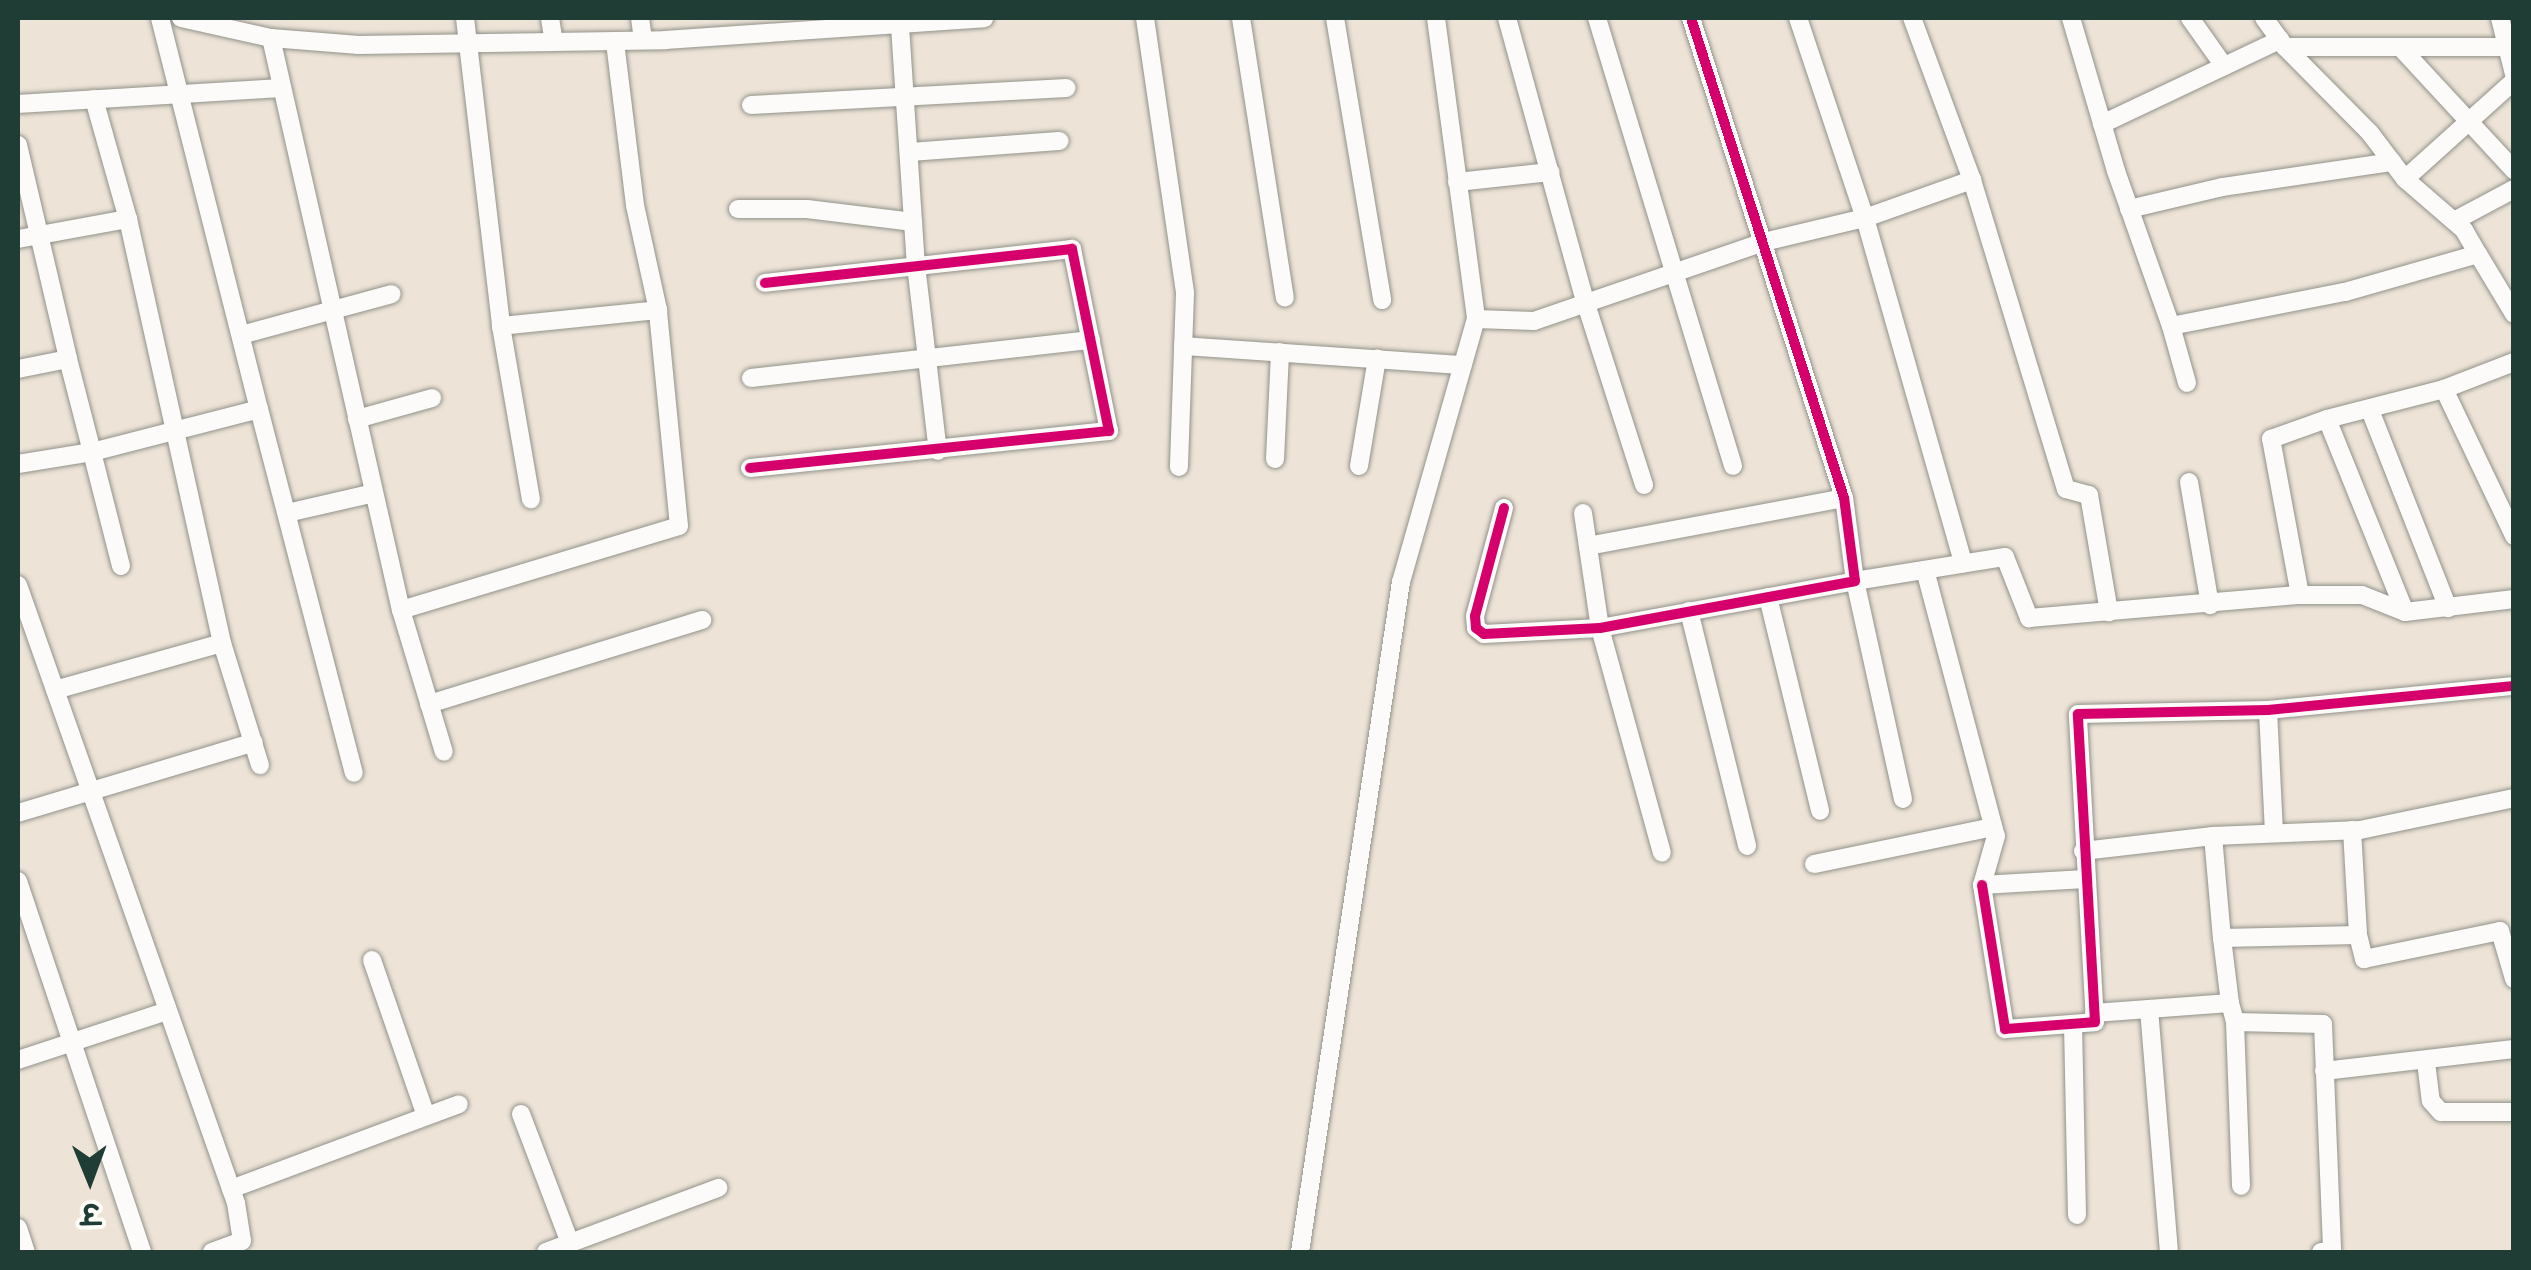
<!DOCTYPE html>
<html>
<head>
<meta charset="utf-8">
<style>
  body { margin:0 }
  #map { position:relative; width:2531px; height:1270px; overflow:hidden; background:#ede3d7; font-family:"Indie Flower","Playpen Sans Deva",sans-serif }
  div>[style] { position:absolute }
  .roads { filter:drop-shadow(0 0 2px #91928a) drop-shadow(0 0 2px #91928a) }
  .minor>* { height:18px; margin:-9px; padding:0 9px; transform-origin:9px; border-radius:9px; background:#fcfbf9 }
  .cycleway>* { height:10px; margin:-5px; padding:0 5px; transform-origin:5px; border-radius:5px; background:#d6006c }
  span { translate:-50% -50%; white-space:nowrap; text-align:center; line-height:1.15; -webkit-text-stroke:8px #fdfcf7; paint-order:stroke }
  .frame { position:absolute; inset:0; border:20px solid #1f3d34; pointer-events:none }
  .north { position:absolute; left:40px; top:1130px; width:100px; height:100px; -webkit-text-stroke:8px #fdfcf7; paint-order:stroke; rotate:179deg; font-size:28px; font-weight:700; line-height:40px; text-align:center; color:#1f3d34 }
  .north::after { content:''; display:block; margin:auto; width:35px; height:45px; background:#1f3d34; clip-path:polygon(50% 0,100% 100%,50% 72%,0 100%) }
</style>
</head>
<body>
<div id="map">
  <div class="roads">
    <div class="minor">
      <div style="left:160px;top:18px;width:403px;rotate:75.8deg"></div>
      <div style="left:181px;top:18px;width:92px;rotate:12.5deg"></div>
      <div style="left:271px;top:38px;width:88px;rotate:4.5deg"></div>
      <div style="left:359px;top:45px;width:306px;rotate:-0.9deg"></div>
      <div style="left:665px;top:40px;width:320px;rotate:-3.9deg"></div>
      <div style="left:465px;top:18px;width:310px;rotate:83.3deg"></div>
      <div style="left:501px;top:326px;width:176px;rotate:80.2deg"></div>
      <div style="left:550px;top:18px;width:24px;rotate:81deg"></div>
      <div style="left:640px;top:18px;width:22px;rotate:82deg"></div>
      <div style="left:1145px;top:18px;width:278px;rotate:81.7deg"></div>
      <div style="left:1185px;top:293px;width:174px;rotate:92deg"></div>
      <div style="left:1241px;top:18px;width:283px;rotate:81.1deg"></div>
      <div style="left:1335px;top:18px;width:286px;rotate:80.5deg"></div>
      <div style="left:1436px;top:18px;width:304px;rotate:82.4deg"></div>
      <div style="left:1476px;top:319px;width:58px;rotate:2deg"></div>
      <div style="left:1534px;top:321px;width:243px;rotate:-19deg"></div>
      <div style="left:1764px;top:242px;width:104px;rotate:-13.4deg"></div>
      <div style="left:1865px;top:218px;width:359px;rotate:74.1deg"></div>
      <div style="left:1507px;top:18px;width:297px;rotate:74.6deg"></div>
      <div style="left:1586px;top:304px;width:190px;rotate:72.2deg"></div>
      <div style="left:1597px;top:18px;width:468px;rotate:73.1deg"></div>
      <div style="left:1798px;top:18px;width:211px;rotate:71.5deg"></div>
      <div style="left:1865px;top:218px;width:114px;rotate:-19.6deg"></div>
      <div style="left:1972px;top:180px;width:173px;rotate:-110.3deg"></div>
      <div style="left:2071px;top:18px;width:159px;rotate:73.6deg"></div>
      <div style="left:2116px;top:171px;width:164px;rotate:70.5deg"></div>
      <div style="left:2171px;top:326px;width:177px;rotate:-11.1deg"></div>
      <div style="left:2345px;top:292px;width:138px;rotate:-15.9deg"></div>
      <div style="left:2478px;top:254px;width:70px;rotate:59deg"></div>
      <div style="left:2190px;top:18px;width:59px;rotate:54.7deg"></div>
      <div style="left:2264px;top:18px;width:36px;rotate:54deg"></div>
      <div style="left:2285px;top:47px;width:121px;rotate:45.3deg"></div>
      <div style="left:2370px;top:133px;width:58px;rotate:52.7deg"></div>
      <div style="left:2405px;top:179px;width:78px;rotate:40.8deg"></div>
      <div style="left:2464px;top:230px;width:28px;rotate:60deg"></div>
      <div style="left:2500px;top:18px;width:58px;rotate:76deg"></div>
      <div style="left:900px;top:26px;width:240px;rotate:86.2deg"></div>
      <div style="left:916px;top:265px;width:187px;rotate:83.3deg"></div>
      <div style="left:271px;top:38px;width:587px;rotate:77.2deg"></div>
      <div style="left:401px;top:610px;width:148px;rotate:73.2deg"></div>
      <div style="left:2285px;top:47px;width:219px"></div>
      <div style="left:2400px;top:47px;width:168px;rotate:47.2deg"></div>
      <div style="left:94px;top:99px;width:125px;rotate:74.2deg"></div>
      <div style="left:128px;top:219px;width:434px;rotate:77.5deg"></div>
      <div style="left:222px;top:643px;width:128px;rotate:72.7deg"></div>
      <div style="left:18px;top:104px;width:263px;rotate:-3.5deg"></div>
      <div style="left:751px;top:105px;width:316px;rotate:-3.1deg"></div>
      <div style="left:2102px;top:124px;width:197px;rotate:-25.3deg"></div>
      <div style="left:18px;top:145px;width:220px;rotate:76.8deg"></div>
      <div style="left:909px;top:152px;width:151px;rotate:-4.2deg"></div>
      <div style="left:2405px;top:179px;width:147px;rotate:-42deg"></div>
      <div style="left:1972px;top:180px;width:323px;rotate:73.1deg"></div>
      <div style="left:2066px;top:489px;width:24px;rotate:15deg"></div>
      <div style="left:2089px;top:495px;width:119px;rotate:80.3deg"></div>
      <div style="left:1457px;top:182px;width:94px;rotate:-6.1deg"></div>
      <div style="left:738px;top:209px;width:69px"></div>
      <div style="left:807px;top:209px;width:107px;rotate:7deg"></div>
      <div style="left:2129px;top:209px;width:96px;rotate:-13.3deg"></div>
      <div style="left:2222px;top:187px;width:172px;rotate:-8.4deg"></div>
      <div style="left:2454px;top:221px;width:68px;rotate:-28.1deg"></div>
      <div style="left:18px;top:239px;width:112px;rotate:-10.3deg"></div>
      <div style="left:501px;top:326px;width:158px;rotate:-5.8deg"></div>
      <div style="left:2171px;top:326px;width:59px;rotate:74.3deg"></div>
      <div style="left:241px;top:335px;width:156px;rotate:-15.2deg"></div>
      <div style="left:1183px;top:346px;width:280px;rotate:3.9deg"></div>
      <div style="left:18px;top:369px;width:51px;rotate:-11.3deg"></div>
      <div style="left:68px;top:359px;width:96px;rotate:75.5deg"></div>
      <div style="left:92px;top:452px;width:75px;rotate:170.8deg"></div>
      <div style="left:751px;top:378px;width:342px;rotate:-6.4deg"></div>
      <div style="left:2444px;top:389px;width:163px;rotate:64.5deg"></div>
      <div style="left:2370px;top:410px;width:213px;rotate:68.5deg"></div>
      <div style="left:357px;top:419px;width:78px;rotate:-15.6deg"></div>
      <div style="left:1275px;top:459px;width:107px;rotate:-87.3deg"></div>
      <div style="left:1359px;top:466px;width:109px;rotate:-80.5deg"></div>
      <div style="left:750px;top:468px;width:361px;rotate:-5.9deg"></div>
      <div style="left:1109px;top:431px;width:186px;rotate:-101.5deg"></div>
      <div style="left:1072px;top:249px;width:309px;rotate:173.7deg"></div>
      <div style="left:2189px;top:482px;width:125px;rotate:80.3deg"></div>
      <div style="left:1504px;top:508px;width:112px;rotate:105deg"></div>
      <div style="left:1475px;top:616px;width:12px;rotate:85deg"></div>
      <div style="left:1476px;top:628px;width:10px;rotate:37deg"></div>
      <div style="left:1484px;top:634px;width:116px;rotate:-3deg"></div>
      <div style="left:1600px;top:628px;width:259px;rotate:-10.4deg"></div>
      <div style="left:1855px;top:581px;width:84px;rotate:-97.5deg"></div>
      <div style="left:1844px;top:498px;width:504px;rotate:-107.68deg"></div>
      <div style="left:287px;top:513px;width:89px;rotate:-12.9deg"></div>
      <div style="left:1583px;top:513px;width:116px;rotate:81.6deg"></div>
      <div style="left:1600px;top:628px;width:233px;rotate:74.6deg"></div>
      <div style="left:1588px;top:546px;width:260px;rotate:-10.6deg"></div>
      <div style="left:121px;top:566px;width:118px;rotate:-104.3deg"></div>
      <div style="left:92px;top:452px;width:172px;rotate:-14.4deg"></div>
      <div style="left:259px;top:409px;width:376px;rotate:75.4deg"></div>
      <div style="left:1925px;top:570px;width:275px;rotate:75.1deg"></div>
      <div style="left:1996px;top:836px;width:51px;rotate:105.9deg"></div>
      <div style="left:1982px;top:885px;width:103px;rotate:-3.3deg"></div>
      <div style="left:18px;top:585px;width:655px;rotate:70.57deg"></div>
      <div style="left:236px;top:1203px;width:38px;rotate:81deg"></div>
      <div style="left:242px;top:1241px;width:32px;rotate:160deg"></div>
      <div style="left:2300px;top:595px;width:159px;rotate:-100.5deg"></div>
      <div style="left:2271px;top:439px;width:59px;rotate:-19.7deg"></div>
      <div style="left:1768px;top:597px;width:220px;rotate:76.3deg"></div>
      <div style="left:401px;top:610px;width:290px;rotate:-16.8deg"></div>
      <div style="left:679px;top:526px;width:217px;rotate:-95.6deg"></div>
      <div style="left:658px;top:310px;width:107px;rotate:-102.4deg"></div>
      <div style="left:635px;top:205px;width:165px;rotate:-97deg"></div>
      <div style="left:1689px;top:611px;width:242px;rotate:76.1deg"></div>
      <div style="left:2405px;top:612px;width:208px;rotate:-112deg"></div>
      <div style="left:2327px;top:419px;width:121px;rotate:-14.4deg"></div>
      <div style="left:2444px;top:389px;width:75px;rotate:-21.1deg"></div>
      <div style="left:55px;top:690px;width:173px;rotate:-15.7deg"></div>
      <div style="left:429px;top:704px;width:286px;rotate:-17.1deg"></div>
      <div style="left:2268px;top:710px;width:123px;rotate:87.2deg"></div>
      <div style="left:1903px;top:799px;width:223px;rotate:-102.4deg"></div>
      <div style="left:1855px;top:581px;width:152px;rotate:-9.1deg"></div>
      <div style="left:2005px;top:557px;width:66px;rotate:68.5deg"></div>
      <div style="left:2029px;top:618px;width:272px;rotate:-4.9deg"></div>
      <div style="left:2300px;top:595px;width:62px"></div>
      <div style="left:2362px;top:595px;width:46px;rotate:21.6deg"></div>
      <div style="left:2405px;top:612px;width:110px;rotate:-6.8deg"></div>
      <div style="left:18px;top:813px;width:246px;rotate:-16.7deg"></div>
      <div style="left:2352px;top:830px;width:105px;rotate:86.7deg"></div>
      <div style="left:2213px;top:836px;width:147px;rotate:-2.3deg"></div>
      <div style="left:2360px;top:830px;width:157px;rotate:-11.7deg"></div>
      <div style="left:2083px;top:851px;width:131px;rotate:-6.6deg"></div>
      <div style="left:2213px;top:836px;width:102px;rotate:85deg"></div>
      <div style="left:2222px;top:938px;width:136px;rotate:-1.3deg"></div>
      <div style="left:2358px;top:935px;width:25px;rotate:76deg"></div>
      <div style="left:2364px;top:959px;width:139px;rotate:-11.6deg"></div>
      <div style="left:2500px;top:931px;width:50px;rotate:73.7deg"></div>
      <div style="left:1814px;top:864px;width:183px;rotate:-11.7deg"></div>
      <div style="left:18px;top:881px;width:391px;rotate:71.5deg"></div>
      <div style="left:1982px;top:885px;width:146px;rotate:80.9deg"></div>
      <div style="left:2005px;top:1029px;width:90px;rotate:-4.4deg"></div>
      <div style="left:2095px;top:1022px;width:308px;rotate:-93.2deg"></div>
      <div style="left:2078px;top:714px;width:190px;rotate:-1.2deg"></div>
      <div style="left:2268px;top:710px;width:247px;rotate:-5.6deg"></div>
      <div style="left:2222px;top:938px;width:65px;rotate:83deg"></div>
      <div style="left:372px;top:960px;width:165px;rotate:70.9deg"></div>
      <div style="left:2149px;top:1009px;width:244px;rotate:85.3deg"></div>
      <div style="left:2094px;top:1013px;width:136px;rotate:-4.2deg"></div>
      <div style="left:2230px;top:1003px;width:20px;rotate:75deg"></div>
      <div style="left:2235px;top:1022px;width:88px;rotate:1.3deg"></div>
      <div style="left:2323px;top:1024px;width:227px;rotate:87.7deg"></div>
      <div style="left:2332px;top:1251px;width:11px;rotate:175deg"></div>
      <div style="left:2235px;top:1022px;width:164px;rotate:87.9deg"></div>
      <div style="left:2073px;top:1024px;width:191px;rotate:88.8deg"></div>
      <div style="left:18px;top:1060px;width:157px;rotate:-18.2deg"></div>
      <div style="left:2426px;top:1062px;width:39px;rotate:83deg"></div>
      <div style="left:2431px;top:1101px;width:15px;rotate:48deg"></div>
      <div style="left:2441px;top:1112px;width:73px"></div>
      <div style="left:2324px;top:1071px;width:191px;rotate:-6.6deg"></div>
      <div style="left:521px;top:1114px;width:138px;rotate:69.2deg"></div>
      <div style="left:231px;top:1189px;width:243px;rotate:-20.4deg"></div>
      <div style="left:18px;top:1228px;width:25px;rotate:72deg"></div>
      <div style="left:546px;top:1252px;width:184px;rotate:-20.4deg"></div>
      <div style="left:1300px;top:1252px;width:678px;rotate:-81.43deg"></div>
      <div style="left:1401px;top:582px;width:273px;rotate:-74.1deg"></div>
    </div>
  </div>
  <div class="cycleway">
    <div style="left:750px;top:468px;width:361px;rotate:-5.9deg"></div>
    <div style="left:1109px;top:431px;width:186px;rotate:-101.5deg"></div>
    <div style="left:1072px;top:249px;width:309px;rotate:173.7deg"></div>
    <div style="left:1504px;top:508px;width:112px;rotate:105deg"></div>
    <div style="left:1475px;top:616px;width:12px;rotate:85deg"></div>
    <div style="left:1476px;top:628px;width:10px;rotate:37deg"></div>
    <div style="left:1484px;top:634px;width:116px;rotate:-3deg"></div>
    <div style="left:1600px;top:628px;width:259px;rotate:-10.4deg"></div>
    <div style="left:1855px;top:581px;width:84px;rotate:-97.5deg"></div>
    <div style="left:1844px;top:498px;width:504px;rotate:-107.68deg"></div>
    <div style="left:1982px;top:885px;width:146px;rotate:80.9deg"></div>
    <div style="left:2005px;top:1029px;width:90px;rotate:-4.4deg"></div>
    <div style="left:2095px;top:1022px;width:308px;rotate:-93.2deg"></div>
    <div style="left:2078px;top:714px;width:190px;rotate:-1.2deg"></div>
    <div style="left:2268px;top:710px;width:247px;rotate:-5.6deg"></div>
  </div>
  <div class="frame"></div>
  <div class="north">उ</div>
</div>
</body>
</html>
